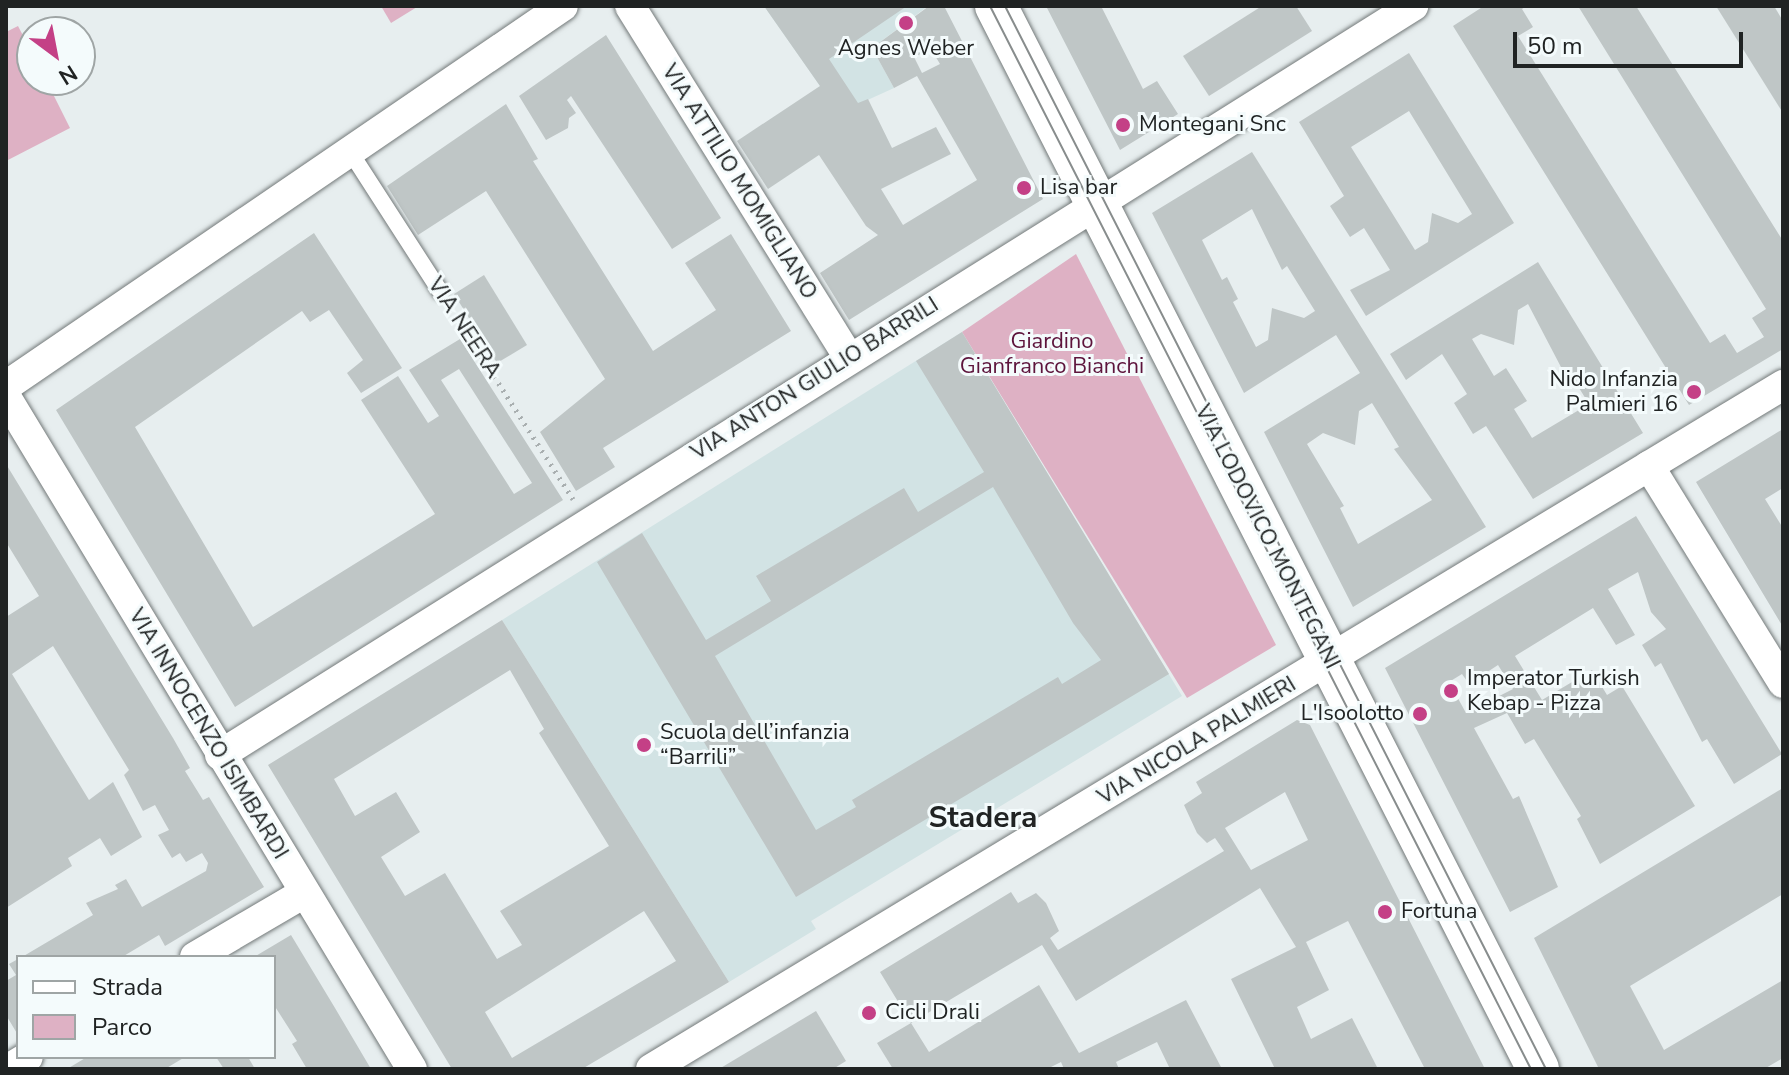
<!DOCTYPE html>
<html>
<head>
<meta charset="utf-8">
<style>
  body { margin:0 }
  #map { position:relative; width:1789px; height:1075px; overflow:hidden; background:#e7eeef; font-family:"Nunito Sans",sans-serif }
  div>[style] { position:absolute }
  .built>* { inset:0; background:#d2e3e4 }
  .green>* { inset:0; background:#deb1c4 }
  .building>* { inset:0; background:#bfc6c6 }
  .path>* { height:5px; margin-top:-2.5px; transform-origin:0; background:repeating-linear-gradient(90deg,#a9afb0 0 2px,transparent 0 8px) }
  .roads { filter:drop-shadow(0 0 2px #737979) drop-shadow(0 0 2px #737979) }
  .lane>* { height:16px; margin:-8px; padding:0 8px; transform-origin:8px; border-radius:8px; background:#fff }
  .street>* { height:30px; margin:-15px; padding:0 15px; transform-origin:15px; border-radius:15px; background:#fff }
  .secondary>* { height:42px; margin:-21px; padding:0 21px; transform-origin:21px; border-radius:21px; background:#fff }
  .tram>* { height:2px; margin:-1px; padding:0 1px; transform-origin:1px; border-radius:1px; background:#888d8d }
  .dots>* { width:22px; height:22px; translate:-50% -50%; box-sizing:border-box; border:4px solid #f4fbfc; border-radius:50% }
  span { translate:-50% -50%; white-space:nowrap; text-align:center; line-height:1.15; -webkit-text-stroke:6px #f4fbfc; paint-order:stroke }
  .poi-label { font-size:22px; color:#202323 }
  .left { translate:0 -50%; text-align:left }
  .right { translate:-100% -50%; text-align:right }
  .street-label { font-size:22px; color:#202323 }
  .park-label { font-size:22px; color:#5d143c }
  .district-label { font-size:30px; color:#202323; font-weight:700 }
  .frame { position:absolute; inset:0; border:8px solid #202323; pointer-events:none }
  .legend { position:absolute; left:16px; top:955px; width:260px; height:104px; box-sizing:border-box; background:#f4fbfc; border:2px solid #9fa5a5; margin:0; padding:10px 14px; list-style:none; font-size:24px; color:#202323 }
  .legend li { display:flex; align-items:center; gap:16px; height:40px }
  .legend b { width:40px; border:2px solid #9fa5a5 }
  .north { position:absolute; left:16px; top:16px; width:80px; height:80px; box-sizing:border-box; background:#f4fbfc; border:2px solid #9fa5a5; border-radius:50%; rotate:148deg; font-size:22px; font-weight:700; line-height:32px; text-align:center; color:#202323 }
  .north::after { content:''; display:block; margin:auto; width:28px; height:36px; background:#c44086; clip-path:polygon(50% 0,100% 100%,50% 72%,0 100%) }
  .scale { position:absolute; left:1513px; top:32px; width:230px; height:36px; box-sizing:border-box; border:4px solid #202323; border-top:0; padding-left:10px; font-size:24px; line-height:28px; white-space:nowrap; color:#202323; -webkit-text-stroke:6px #f4fbfc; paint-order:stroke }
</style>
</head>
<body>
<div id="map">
  <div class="built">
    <div style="clip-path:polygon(764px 6px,928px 6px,872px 48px,894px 88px,839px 113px)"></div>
    <div style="clip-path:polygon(962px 332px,1182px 696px,811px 921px,816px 929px,729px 982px,502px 620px)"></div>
  </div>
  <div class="green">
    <div style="clip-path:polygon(381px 6px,416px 6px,417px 7px,391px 23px)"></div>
    <div style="clip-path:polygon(18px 26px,32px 53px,32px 80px,46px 80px,70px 128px,6px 161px,6px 32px)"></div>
    <div style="clip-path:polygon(1076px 254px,1276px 645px,1187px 698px,962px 332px)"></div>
  </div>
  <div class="building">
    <div style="clip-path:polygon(evenodd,764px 6px,907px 6px,829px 59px,858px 103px,868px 99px,892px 148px,936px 127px,951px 154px,881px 189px,903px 225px,977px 180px,917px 76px,894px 88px,872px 48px,929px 6px,944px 6px,1043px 199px,849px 320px,820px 273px,878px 235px,866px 226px,819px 155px,768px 189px,737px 141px,820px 86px,764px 6px,931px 49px,940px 64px,922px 73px,914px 57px,931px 49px)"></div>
    <div style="clip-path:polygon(1046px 6px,1101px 6px,1143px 89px,1157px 81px,1178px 114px,1120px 150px)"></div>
    <div style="clip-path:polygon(1262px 6px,1296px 6px,1312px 31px,1209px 96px,1183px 56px)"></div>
    <div style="clip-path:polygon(1484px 6px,1526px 6px,1522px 9px,1533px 27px,1518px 36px,1710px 343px,1725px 334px,1737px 353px,1764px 337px,1752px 318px,1766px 309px,1578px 6px,1636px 6px,1783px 241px,1783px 349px,1689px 405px,1453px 26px)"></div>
    <div style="clip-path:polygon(1716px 6px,1774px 6px,1783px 21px,1783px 113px)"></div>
    <div style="clip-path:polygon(606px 35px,721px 218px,672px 249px,571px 96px,567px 100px,576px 113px,569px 118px,568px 128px,546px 140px,519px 96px)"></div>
    <div style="clip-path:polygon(evenodd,1409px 53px,1514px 223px,1366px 316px,1350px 290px,1390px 270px,1364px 228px,1350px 237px,1330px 206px,1344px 196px,1299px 122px,1409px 53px,1409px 111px,1472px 214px,1458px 223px,1432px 213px,1428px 242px,1415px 250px,1351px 147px,1409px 111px)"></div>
    <div style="clip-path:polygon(506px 104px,538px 159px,533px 161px,653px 351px,716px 310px,685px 263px,731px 234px,791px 331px,603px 448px,615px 467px,576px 491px,540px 432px,605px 379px,486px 191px,418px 235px,387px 186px)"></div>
    <div style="clip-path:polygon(evenodd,1252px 152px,1486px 527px,1353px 607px,1264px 432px,1360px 373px,1336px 335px,1244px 393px,1152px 213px,1252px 152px,1252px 209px,1282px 270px,1287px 266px,1315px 311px,1304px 318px,1272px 308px,1268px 340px,1256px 347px,1233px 302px,1238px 299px,1227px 277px,1222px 280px,1202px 240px,1252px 209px,1252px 152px,1372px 403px,1399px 447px,1394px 449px,1432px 500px,1358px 544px,1340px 508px,1344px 506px,1307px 444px,1323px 433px,1355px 445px,1359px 411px,1372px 403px)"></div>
    <div style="clip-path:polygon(evenodd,314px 233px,402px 368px,361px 393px,347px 373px,363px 360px,329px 310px,310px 322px,302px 311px,135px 427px,253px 627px,435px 514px,361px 400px,398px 376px,428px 423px,439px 416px,409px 370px,460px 339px,563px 500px,235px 707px,56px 410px,314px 233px,459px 369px,532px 483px,514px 494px,441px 380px,459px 369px)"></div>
    <div style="clip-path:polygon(evenodd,1538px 262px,1643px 433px,1533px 499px,1486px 426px,1473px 434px,1454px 403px,1467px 394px,1442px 354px,1406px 380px,1390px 354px,1538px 262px,1528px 304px,1562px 369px,1566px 367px,1589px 404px,1532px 438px,1514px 409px,1527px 401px,1506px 368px,1494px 376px,1472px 339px,1481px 334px,1514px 345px,1518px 310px,1528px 304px)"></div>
    <div style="clip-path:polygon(484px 275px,527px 345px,497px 363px,454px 294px)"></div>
    <div style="clip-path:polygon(evenodd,962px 332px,1169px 674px,796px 897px,597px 562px,642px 533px,706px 640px,771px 601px,756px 576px,904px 488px,918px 512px,984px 472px,916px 361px,962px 332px,993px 487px,1073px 623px,1101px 660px,1062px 684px,1058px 677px,852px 800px,856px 807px,816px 830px,715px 656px,993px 487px)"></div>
    <div style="clip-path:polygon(1783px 429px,1783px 488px,1765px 499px,1783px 528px,1783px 627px,1696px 482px)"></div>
    <div style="clip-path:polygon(6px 464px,173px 738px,190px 768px,185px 771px,203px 800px,209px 797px,264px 887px,165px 946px,159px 935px,122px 957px,22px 957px,93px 915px,86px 903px,118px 889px,115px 885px,126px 879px,142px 907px,206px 871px,208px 863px,202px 853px,186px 862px,180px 853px,172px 858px,158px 835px,169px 830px,165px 823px,155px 805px,143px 811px,124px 775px,129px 770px,53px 646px,12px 674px,89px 800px,113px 782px,142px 837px,111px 856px,100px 838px,68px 858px,72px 866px,6px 908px,6px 617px,39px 596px,6px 542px)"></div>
    <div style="clip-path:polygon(evenodd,1636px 516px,1782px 754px,1734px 784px,1707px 739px,1702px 742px,1661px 663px,1655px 667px,1642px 645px,1666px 629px,1651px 612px,1638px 572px,1608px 589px,1635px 635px,1616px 645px,1593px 608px,1515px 656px,1542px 700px,1592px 670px,1607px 695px,1622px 686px,1695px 806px,1600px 864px,1577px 819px,1581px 816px,1534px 739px,1525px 744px,1507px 713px,1474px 728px,1513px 799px,1519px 796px,1558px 887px,1510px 912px,1385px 668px,1636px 516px,1498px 665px,1513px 689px,1466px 713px,1449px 682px,1462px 674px,1469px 684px,1498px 665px)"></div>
    <div style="clip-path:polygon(evenodd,502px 620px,729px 982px,582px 1069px,452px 1069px,268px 765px,502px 620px,510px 670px,544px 729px,539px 733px,609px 846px,500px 911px,522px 945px,497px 959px,445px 873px,405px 896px,381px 857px,420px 832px,396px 792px,355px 816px,334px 779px,510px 670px,502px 620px,644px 911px,676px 961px,512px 1058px,485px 1012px,644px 911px)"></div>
    <div style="clip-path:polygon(evenodd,1297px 720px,1310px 725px,1485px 1069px,1425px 1069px,1348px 921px,1306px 942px,1329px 990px,1297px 1007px,1311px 1039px,1352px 1018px,1378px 1069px,1275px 1069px,1231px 979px,1296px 947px,1260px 888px,1076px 1001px,1042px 945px,911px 1023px,880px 972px,1011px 892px,1018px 903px,1036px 893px,1046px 903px,1059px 931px,1050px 938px,1058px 950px,1224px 851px,1215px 838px,1207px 843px,1197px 833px,1184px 805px,1202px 793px,1196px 782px,1297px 720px,1285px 792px,1308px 840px,1251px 870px,1225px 828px,1285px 792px)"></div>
    <div style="clip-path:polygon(1783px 788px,1783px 894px,1630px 986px,1664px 1050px,1783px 980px,1783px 1058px,1764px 1069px,1599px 1069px,1534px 938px)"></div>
    <div style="clip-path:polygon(291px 935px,335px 1008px,371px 1069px,307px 1069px,292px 1044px,297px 1041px,274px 1005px,274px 957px,254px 957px)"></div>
    <div style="clip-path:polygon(18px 959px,18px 1035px,6px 1015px,6px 981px,16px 975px,9px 964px)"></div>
    <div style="clip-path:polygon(1039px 985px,1079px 1053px,1186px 1000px,1222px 1069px,1170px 1069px,1157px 1042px,1116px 1062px,1119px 1069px,1064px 1069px,1061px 1062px,1047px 1069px,893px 1069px,877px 1043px,911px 1023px,929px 1052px)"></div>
    <div style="clip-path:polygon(816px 1011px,846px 1061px,833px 1069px,719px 1069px)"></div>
    <div style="clip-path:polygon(87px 1057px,185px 1057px,165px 1069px,67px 1069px)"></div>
    <div style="clip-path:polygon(216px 1057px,248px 1057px,255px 1069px,224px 1069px)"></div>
  </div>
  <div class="path">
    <div style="left:451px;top:309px;width:226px;rotate:57.3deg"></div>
  </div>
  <div class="roads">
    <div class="lane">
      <div style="left:351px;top:153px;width:164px;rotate:57.2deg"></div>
    </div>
    <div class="street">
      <div style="left:630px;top:6px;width:415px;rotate:58.1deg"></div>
      <div style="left:6px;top:386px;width:674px;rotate:-34.3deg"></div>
      <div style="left:6px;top:397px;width:785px;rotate:58.86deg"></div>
      <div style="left:1649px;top:466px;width:255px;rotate:58.3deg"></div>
      <div style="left:220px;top:755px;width:1409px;rotate:-32.12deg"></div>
      <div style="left:195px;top:957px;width:126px;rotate:-30.4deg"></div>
      <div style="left:8px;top:1069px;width:23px;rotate:-31deg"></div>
      <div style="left:651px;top:1069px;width:1323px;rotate:-31.14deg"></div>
    </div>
    <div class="secondary">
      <div style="left:996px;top:6px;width:1193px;rotate:62.98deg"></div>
    </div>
  </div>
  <div class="tram">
    <div style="left:990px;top:6px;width:1193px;rotate:63.03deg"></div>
    <div style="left:1005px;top:6px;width:1193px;rotate:63.03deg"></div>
  </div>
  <div class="dots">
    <div style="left:906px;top:23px;background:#c44086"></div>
    <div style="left:1123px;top:125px;background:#c44086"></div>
    <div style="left:1024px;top:188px;background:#c44086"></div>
    <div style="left:1694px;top:392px;background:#c44086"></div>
    <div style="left:1451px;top:691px;background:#c44086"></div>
    <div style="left:1420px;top:714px;background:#c44086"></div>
    <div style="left:644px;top:745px;background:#c44086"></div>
    <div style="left:1385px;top:912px;background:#c44086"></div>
    <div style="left:869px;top:1013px;background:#c44086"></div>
  </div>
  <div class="poi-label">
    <span style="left:906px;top:49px">Agnes Weber</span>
    <span class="left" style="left:1139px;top:125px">Montegani Snc</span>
    <span class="left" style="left:1040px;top:188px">Lisa bar</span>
    <span class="right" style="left:1678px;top:392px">Nido Infanzia<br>Palmieri 16</span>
    <span class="left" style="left:1467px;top:691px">Imperator Turkish<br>Kebap - Pizza</span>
    <span class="right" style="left:1404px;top:714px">L'Isoolotto</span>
    <span class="left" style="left:660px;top:745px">Scuola dell’infanzia<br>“Barrili”</span>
    <span class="left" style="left:1401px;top:912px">Fortuna</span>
    <span class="left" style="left:885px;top:1013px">Cicli Drali</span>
  </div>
  <div class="street-label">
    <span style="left:739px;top:182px;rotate:58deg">VIA ATTILIO MOMIGLIANO</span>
    <span style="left:464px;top:328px;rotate:57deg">VIA NEERA</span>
    <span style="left:815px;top:379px;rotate:-32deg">VIA ANTON GIULIO BARRILI</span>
    <span style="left:1267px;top:537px;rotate:63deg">VIA LODOVICO MONTEGANI</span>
    <span style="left:208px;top:734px;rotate:59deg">VIA INNOCENZO ISIMBARDI</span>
    <span style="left:1197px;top:741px;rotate:-31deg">VIA NICOLA PALMIERI</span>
  </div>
  <div class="park-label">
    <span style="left:1052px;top:354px">Giardino<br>Gianfranco Bianchi</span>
  </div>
  <div class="district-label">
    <span style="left:983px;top:818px">Stadera</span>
  </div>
  <div class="frame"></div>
  <ul class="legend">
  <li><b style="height:10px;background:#fff"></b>Strada</li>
  <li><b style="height:22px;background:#deb1c4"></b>Parco</li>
  </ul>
  <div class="north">N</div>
  <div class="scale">50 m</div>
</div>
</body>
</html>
